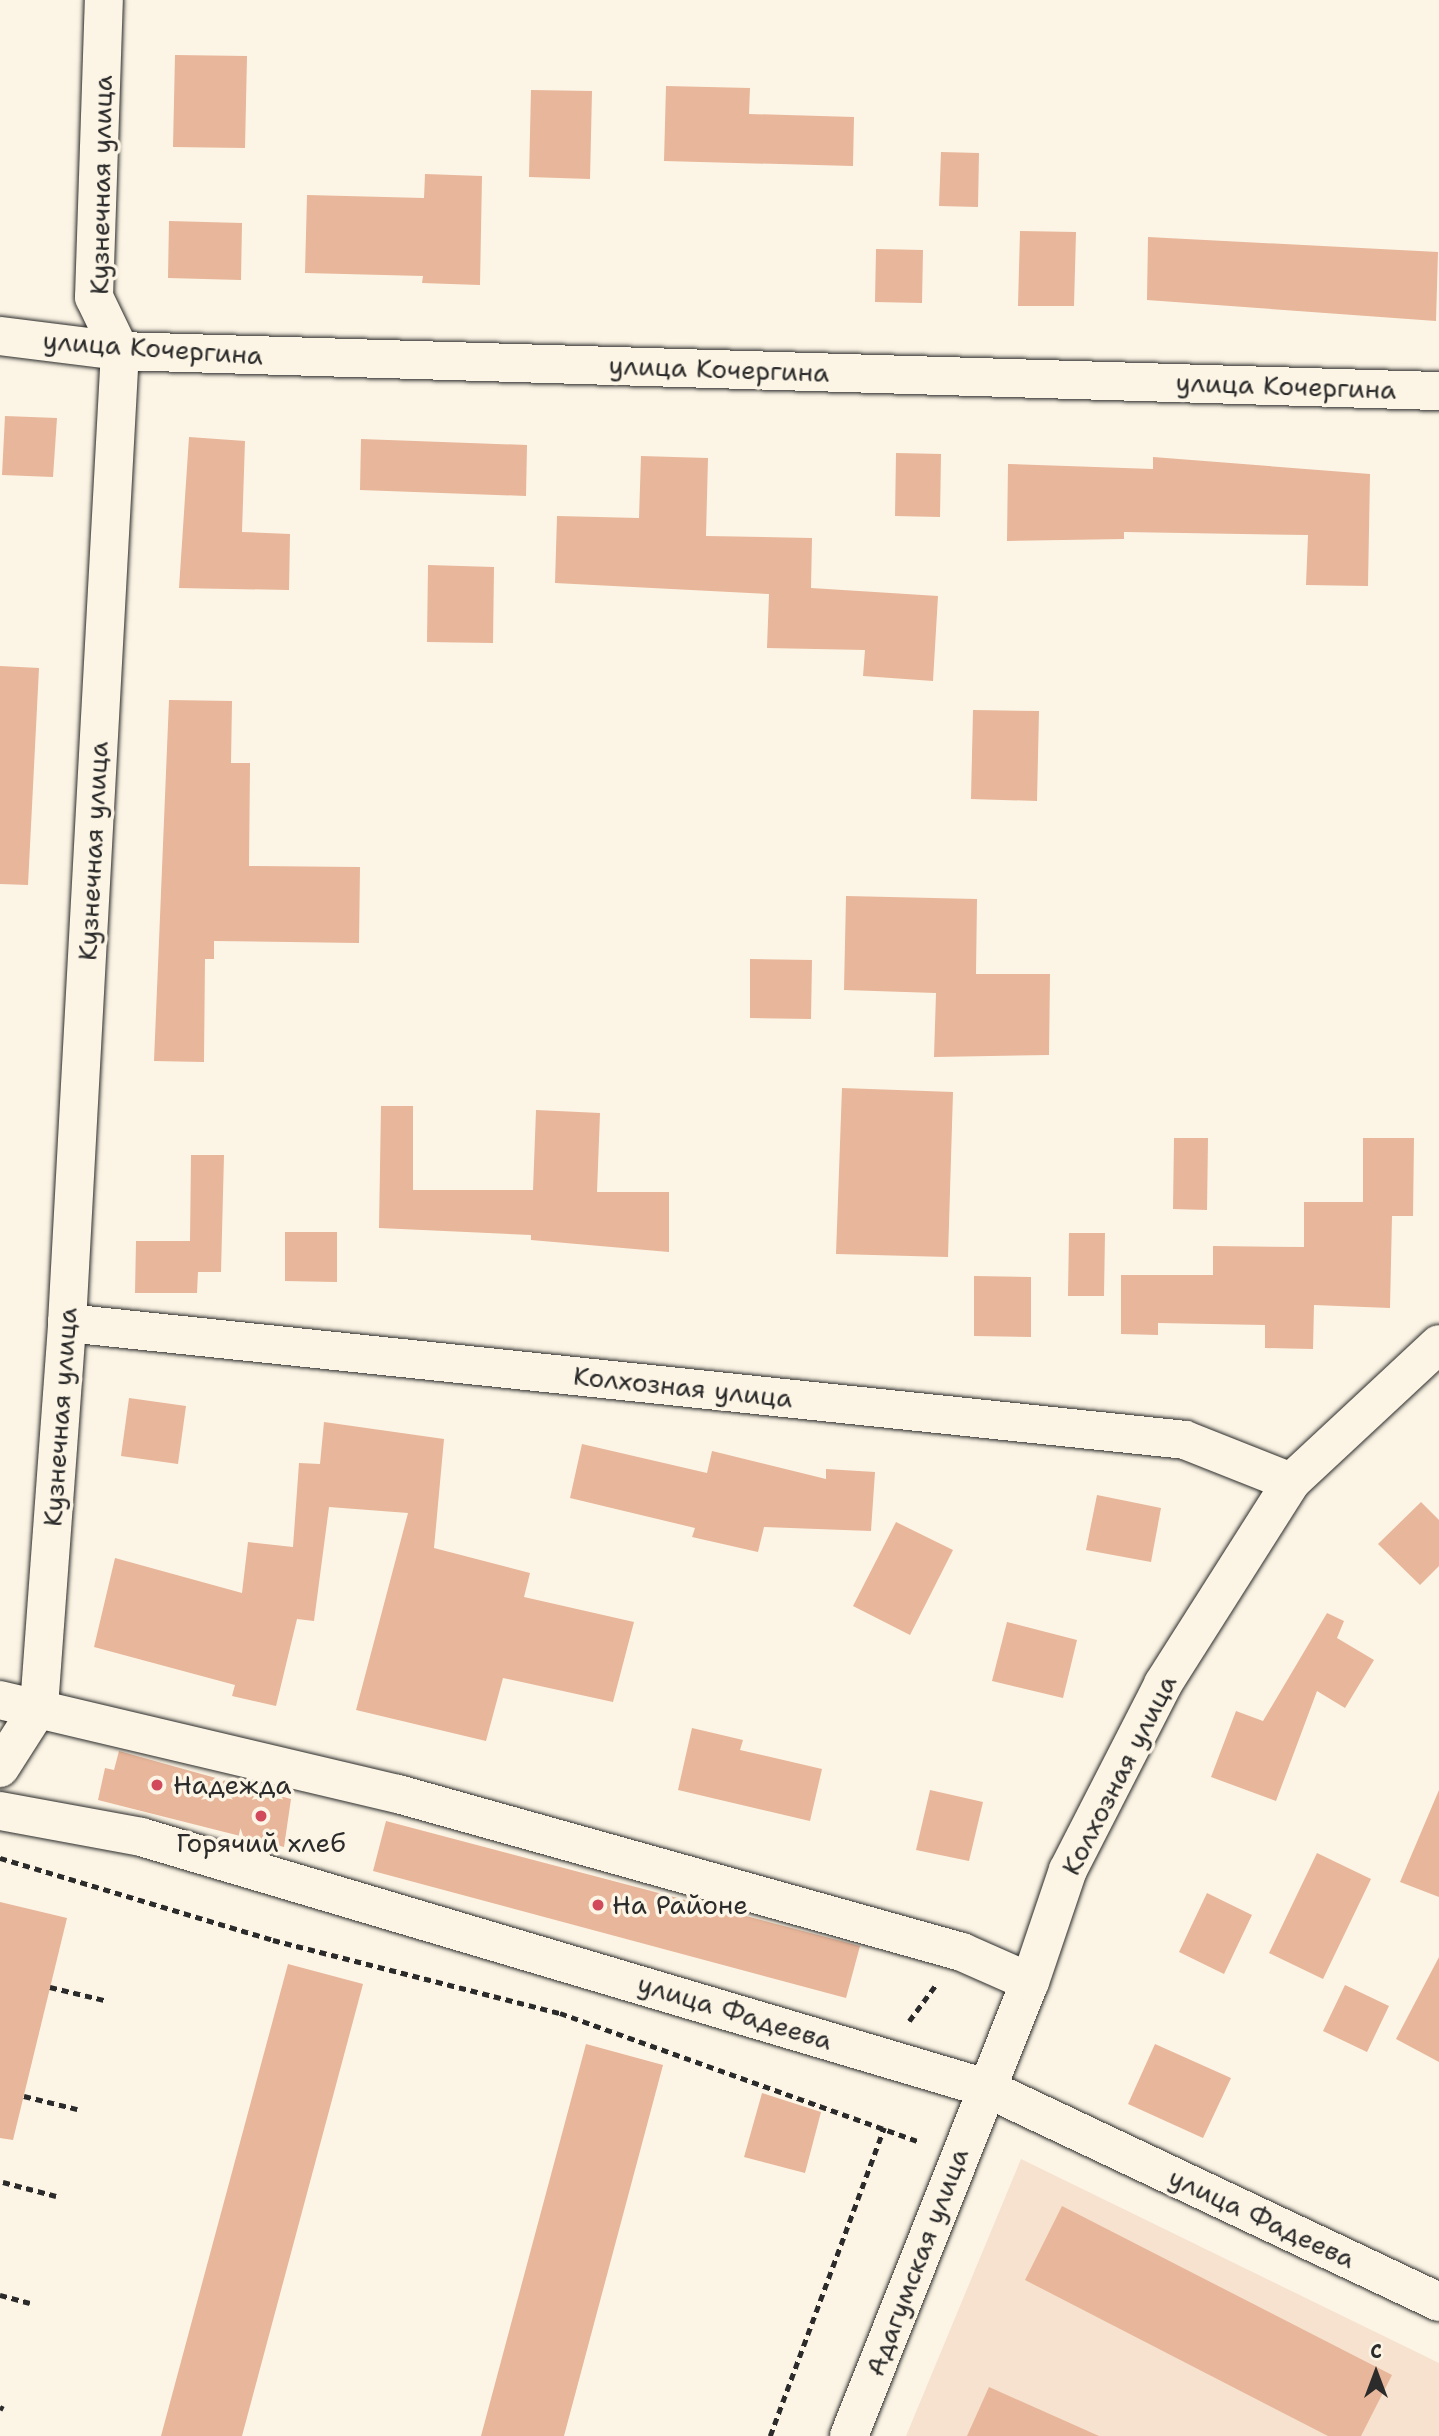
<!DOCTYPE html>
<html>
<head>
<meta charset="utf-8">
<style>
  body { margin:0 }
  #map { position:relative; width:1439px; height:2436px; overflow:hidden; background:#fcf5e5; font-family:"Shantell Sans",sans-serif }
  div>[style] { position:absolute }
  .built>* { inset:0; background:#f6e2ce }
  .building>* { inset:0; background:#e8b69a }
  .path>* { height:4.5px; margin-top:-2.25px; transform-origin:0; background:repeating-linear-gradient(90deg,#2b2b2b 0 7px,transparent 0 12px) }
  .roads { filter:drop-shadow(0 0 2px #2b2b2b) drop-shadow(0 0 2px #2b2b2b) }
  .minor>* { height:38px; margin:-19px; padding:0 19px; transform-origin:19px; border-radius:19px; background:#fcf5e5 }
  .secondary>* { height:38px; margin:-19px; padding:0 19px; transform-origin:19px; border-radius:19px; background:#fcf5e5 }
  .dots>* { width:19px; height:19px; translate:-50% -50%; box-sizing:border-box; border:4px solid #fcf5e5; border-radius:50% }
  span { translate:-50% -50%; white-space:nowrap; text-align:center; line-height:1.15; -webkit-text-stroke:7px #fcf5e5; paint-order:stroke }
  .street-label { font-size:26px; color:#2b2b2b }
  .poi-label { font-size:26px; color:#2b2b2b }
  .left { translate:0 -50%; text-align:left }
  .north { position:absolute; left:1341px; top:2338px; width:70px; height:70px; -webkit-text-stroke:5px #fcf5e5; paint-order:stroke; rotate:0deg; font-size:19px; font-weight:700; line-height:28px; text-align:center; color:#2b2b2b }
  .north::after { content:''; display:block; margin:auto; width:24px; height:32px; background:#2b2b2b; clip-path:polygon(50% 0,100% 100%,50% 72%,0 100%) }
</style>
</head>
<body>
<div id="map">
  <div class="built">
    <div style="clip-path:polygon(1021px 2159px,1439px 2363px,1439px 2436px,906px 2436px)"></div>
  </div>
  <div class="building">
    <div style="clip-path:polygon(175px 55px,247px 56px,245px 148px,173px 147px)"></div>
    <div style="clip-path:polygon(666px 86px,750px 88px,749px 114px,854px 117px,853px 166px,664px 161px)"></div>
    <div style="clip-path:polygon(531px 90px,592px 91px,590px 179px,529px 177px)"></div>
    <div style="clip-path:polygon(941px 152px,979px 153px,978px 207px,939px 206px)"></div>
    <div style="clip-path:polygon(425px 174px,482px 176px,480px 285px,422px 283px,423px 276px,305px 273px,307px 195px,424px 198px)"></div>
    <div style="clip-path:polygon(169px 221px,242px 223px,241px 280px,168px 278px)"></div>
    <div style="clip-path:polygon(1020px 231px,1076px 232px,1074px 306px,1018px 306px)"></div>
    <div style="clip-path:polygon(1148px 237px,1438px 252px,1436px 321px,1147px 300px)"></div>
    <div style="clip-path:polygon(876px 249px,923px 250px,922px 303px,875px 302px)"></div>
    <div style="clip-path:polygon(5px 416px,57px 418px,53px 477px,2px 475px)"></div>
    <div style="clip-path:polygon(189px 437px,245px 441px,242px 532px,290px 534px,289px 590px,179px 588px)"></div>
    <div style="clip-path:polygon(361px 439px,527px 445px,526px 496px,360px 490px)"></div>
    <div style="clip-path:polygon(896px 453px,941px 454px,940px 517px,895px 516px)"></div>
    <div style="clip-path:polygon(641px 456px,708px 458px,706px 536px,812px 538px,811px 588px,938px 596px,933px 681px,863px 676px,865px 650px,767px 648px,769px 594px,555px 583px,557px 516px,639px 518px)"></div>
    <div style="clip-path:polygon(1153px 457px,1370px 474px,1368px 586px,1306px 585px,1308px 535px,1124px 532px,1124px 539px,1007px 541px,1008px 464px,1153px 469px)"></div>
    <div style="clip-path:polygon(428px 565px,494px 567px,493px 643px,427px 642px)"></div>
    <div style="clip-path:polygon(0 666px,39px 668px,28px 885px,0 884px)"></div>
    <div style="clip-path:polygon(169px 700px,232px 701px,231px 763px,250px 763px,249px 866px,360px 867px,359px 943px,214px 941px,214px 959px,205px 959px,204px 1062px,154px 1061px)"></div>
    <div style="clip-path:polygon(973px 710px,1039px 711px,1037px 801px,971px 799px)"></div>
    <div style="clip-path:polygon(846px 896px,977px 899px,976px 974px,1050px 974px,1049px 1055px,934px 1057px,936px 993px,844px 990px)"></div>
    <div style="clip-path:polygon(750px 959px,812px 960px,811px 1019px,750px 1018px)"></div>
    <div style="clip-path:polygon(842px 1088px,953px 1092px,948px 1257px,836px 1254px)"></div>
    <div style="clip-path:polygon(381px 1106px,413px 1106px,413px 1190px,533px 1190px,536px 1110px,600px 1113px,597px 1192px,669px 1192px,669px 1252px,531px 1240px,531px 1235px,379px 1228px)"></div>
    <div style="clip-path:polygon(1174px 1138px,1208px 1138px,1207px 1210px,1173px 1209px)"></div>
    <div style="clip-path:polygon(1363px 1138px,1414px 1138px,1413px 1216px,1392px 1216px,1390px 1308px,1314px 1305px,1313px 1349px,1265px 1348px,1265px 1325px,1158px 1323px,1158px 1335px,1121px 1334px,1121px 1275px,1213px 1275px,1213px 1246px,1304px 1247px,1304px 1202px,1363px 1202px)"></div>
    <div style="clip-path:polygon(191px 1155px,224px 1155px,221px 1272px,198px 1272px,197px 1293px,135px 1293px,136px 1241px,190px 1241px)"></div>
    <div style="clip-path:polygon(285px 1232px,337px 1232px,337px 1282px,285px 1281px)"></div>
    <div style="clip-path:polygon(1069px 1233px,1105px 1233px,1104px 1296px,1068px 1296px)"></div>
    <div style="clip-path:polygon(974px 1276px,1031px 1277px,1031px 1337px,974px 1336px)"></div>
    <div style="clip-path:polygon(129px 1398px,186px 1406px,178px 1464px,121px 1456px)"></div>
    <div style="clip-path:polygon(324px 1422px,444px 1439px,434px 1548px,530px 1573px,524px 1597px,634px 1622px,613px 1702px,503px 1678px,486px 1741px,356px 1710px,408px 1513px,329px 1507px,314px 1621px,297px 1619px,276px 1706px,232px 1696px,235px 1685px,94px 1647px,115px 1558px,242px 1593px,248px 1542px,293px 1547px,299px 1463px,320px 1464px)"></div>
    <div style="clip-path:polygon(582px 1444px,707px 1473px,712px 1451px,826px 1479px,826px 1469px,875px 1472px,871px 1531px,764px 1527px,758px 1552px,692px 1537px,695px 1528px,570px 1498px)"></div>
    <div style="clip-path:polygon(1097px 1495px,1161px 1508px,1151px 1562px,1086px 1550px)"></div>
    <div style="clip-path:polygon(1421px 1502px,1439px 1520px,1439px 1566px,1420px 1585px,1378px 1544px)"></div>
    <div style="clip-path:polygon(896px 1522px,953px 1550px,910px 1635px,853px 1606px)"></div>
    <div style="clip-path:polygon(1327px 1613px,1344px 1621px,1337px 1638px,1374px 1660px,1345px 1708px,1317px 1691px,1276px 1801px,1211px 1777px,1236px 1711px,1263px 1721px)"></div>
    <div style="clip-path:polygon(1007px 1622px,1077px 1640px,1063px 1698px,992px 1681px)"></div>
    <div style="clip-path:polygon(692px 1728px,743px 1740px,740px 1750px,822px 1769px,810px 1821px,678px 1790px)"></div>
    <div style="clip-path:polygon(119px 1751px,291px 1799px,284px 1847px,98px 1800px,105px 1768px,114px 1770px)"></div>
    <div style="clip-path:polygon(930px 1790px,983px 1802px,969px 1861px,916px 1850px)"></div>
    <div style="clip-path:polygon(1439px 1790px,1439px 1897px,1400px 1882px)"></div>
    <div style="clip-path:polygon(386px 1821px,860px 1946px,846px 1998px,373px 1871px)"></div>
    <div style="clip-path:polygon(1317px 1853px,1371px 1879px,1323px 1979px,1269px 1953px)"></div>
    <div style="clip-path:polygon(1207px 1893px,1252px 1915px,1224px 1974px,1179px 1952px)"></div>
    <div style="clip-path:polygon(0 1902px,67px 1918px,13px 2140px,0 2138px)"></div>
    <div style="clip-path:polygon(1439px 1957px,1439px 2062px,1396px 2039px)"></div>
    <div style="clip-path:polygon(288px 1964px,363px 1984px,242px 2436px,161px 2436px)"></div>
    <div style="clip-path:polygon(1345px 1985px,1389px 2006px,1367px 2052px,1323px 2031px)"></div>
    <div style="clip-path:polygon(586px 2044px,663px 2065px,564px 2436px,481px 2436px)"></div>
    <div style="clip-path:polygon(1155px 2044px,1231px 2078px,1203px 2138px,1128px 2104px)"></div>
    <div style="clip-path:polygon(762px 2093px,821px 2112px,805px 2173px,744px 2157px)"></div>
    <div style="clip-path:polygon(1062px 2206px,1392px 2375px,1361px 2436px,1328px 2436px,1025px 2280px)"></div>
    <div style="clip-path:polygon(989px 2387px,1099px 2436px,967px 2436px)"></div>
  </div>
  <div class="path">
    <div style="left:0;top:1858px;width:285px;rotate:16.7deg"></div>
    <div style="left:273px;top:1940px;width:296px;rotate:14.3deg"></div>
    <div style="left:560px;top:2013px;width:383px;rotate:19.7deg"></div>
    <div style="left:50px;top:1987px;width:56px;rotate:13.5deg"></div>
    <div style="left:909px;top:2021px;width:44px;rotate:-53.4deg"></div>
    <div style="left:24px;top:2096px;width:55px;rotate:13.8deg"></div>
    <div style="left:3px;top:2182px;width:55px;rotate:14.8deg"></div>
    <div style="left:0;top:2295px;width:31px;rotate:15deg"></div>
    <div style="left:0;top:2407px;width:4px;rotate:27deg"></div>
    <div style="left:770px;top:2436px;width:329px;rotate:-69.7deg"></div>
  </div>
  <div class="roads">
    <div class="minor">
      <div style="left:0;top:336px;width:121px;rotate:7.1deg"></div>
      <div style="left:120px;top:351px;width:1320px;rotate:1.74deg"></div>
      <div style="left:67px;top:1323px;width:1124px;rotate:5.97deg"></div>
      <div style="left:1185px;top:1440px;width:114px;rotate:21.6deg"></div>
      <div style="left:0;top:1700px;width:409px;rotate:13.3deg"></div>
      <div style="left:398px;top:1794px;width:586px;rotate:15.65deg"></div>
      <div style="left:962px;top:1952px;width:74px;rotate:23.8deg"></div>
      <div style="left:39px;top:1707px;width:385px;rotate:-85.8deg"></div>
      <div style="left:67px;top:1323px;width:973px;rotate:-86.88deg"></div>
      <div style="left:120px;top:351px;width:60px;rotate:-115.7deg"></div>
      <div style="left:94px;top:297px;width:297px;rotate:-88.1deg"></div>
      <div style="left:0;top:1768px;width:72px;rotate:-57.4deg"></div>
      <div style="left:0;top:1811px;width:143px;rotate:10.4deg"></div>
      <div style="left:141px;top:1837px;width:881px;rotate:16.54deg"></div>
      <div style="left:986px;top:2088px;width:501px;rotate:25.29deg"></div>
    </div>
    <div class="secondary">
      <div style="left:849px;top:2436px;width:489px;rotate:-68.3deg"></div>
      <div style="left:1030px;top:1982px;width:118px;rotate:-71.3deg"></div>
      <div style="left:1068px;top:1870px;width:209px;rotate:-62.9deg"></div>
      <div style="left:1163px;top:1684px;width:239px;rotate:-57.6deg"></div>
      <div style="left:1291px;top:1482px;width:202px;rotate:-43deg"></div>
    </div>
  </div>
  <div class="dots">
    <div style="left:157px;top:1785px;background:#d1495b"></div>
    <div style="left:261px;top:1816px;background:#d1495b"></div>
    <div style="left:598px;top:1905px;background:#d1495b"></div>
  </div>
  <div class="street-label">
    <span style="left:101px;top:185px;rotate:-89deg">Кузнечная улица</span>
    <span style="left:153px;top:348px;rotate:4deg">улица Кочергина</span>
    <span style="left:719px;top:369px;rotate:2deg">улица Кочергина</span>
    <span style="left:1286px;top:386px;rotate:2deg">улица Кочергина</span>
    <span style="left:93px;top:851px;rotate:-87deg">Кузнечная улица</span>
    <span style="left:683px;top:1387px;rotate:6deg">Колхозная улица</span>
    <span style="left:60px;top:1417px;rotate:-86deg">Кузнечная улица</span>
    <span style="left:1119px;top:1775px;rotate:-63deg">Колхозная улица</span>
    <span style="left:735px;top:2012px;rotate:17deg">улица Фадеева</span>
    <span style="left:1262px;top:2218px;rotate:25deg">улица Фадеева</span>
    <span style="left:917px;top:2262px;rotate:-69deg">Адагумская улица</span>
  </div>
  <div class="poi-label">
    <span class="left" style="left:173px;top:1785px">Надежда</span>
    <span style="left:261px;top:1843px">Горячий хлеб</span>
    <span class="left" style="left:612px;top:1905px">На Районе</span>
  </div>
  <div class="north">С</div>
</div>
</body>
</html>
